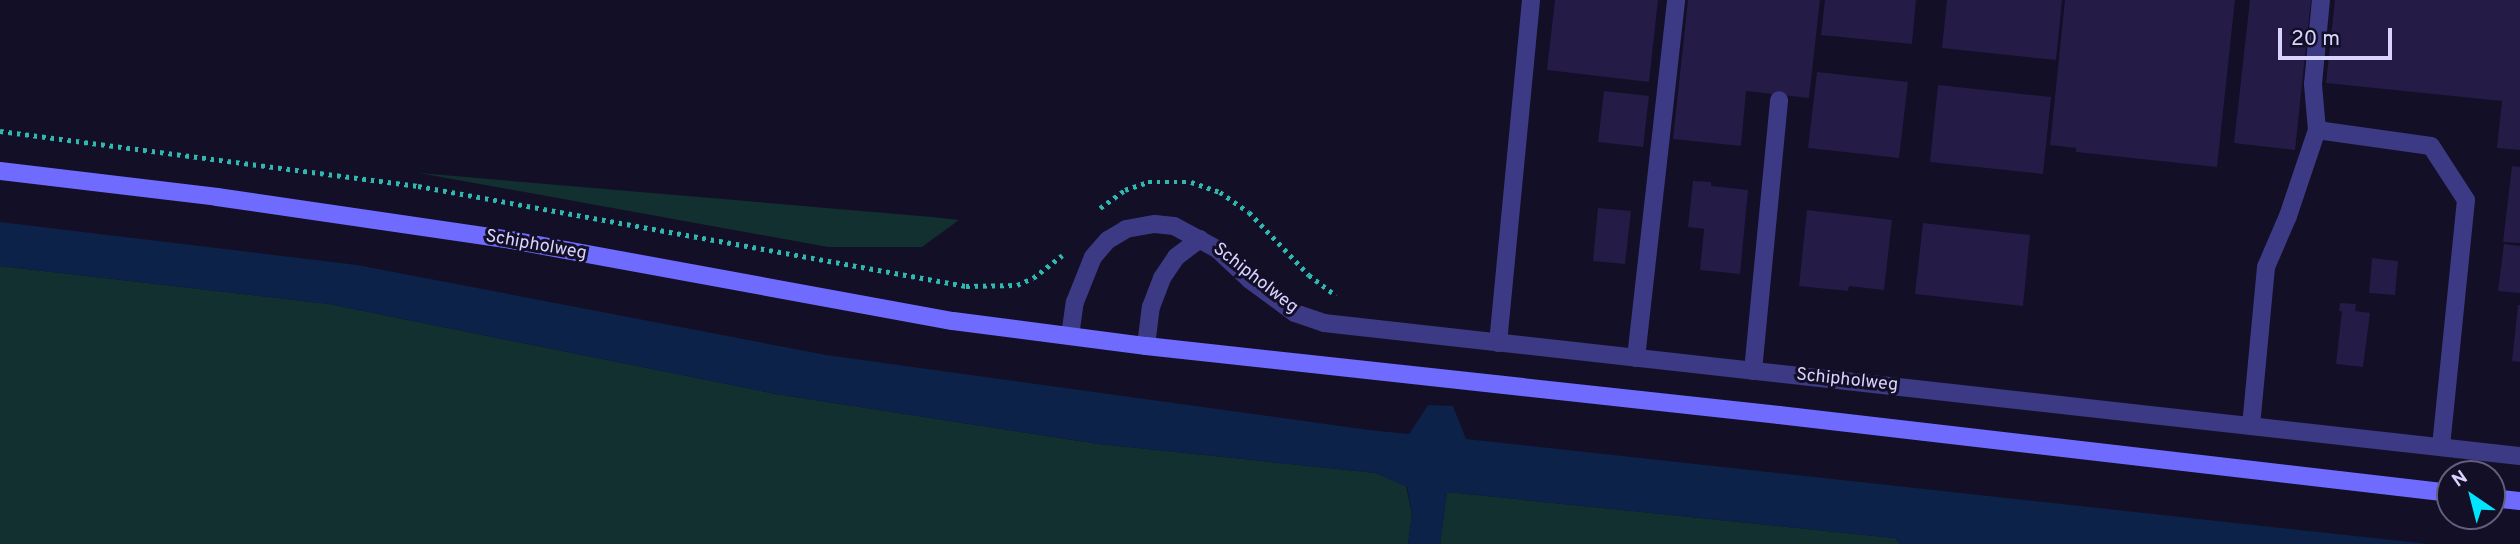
<!DOCTYPE html>
<html>
<head>
<meta charset="utf-8">
<style>
  body { margin:0 }
  #map { position:relative; width:2520px; height:544px; overflow:hidden; background:#130f26; font-family:Overpass,sans-serif }
  div>[style] { position:absolute }
  .green>* { inset:0; background:#12302f }
  .water>* { inset:0; background:#0c2248 }
  .building>* { inset:0; background:#241b47 }
  .path>* { height:4.5px; margin-top:-2.25px; transform-origin:0; background:repeating-linear-gradient(90deg,#2fb8b0 0 3.5px,transparent 0 8.5px) }
  .service>* { height:18px; margin:-9px; padding:0 9px; transform-origin:9px; border-radius:9px; background:#3d3a85 }
  .minor>* { height:18px; margin:-9px; padding:0 9px; transform-origin:9px; border-radius:9px; background:#3d3a85 }
  .secondary>* { height:18px; margin:-9px; padding:0 9px; transform-origin:9px; border-radius:9px; background:#6f6bff }
  span { translate:-50% -50%; white-space:nowrap; text-align:center; line-height:1.15; -webkit-text-stroke:6px #130f26; paint-order:stroke }
  .street-label { font-size:18px; color:#d9d4ff }
  .north { position:absolute; left:2436px; top:460px; width:70px; height:70px; box-sizing:border-box; background:#130f26; border:2px solid #625e7d; border-radius:50%; rotate:325deg; font-size:19px; font-weight:700; line-height:28px; text-align:center; color:#d9d4ff }
  .north::after { content:''; display:block; margin:auto; width:24px; height:32px; background:#00e5ff; clip-path:polygon(50% 0,100% 100%,50% 72%,0 100%) }
  .scale { position:absolute; left:2278px; top:28px; width:114px; height:32px; box-sizing:border-box; border:4px solid #d9d4ff; border-top:0; padding-left:9px; font-size:21px; line-height:24px; white-space:nowrap; color:#d9d4ff; -webkit-text-stroke:5px #130f26; paint-order:stroke }
</style>
</head>
<body>
<div id="map">
  <div class="green">
    <div style="clip-path:polygon(419px 173px,932px 217px,959px 220px,922px 247px,828px 247px)"></div>
    <div style="clip-path:polygon(0 266px,329px 304px,776px 394px,1099px 444px,1376px 473px,1406px 486px,1412px 514px,1408px 544px,0 544px)"></div>
    <div style="clip-path:polygon(1447px 492px,1895px 538px,1900px 544px,1440px 544px)"></div>
  </div>
  <div class="water">
    <div style="clip-path:polygon(0 222px,357px 265px,826px 355px,1369px 430px,1409px 434px,1428px 405px,1453px 406px,1466px 439px,2429px 544px,1900px 544px,1895px 538px,1447px 492px,1440px 544px,1408px 544px,1412px 514px,1407px 487px,1376px 473px,1099px 444px,776px 394px,329px 304px,0 266px)"></div>
  </div>
  <div class="building">
    <div style="clip-path:polygon(1555px 0,1658px 0,1649px 82px,1547px 70px)"></div>
    <div style="clip-path:polygon(1688px 0,1820px 0,1809px 98px,1746px 91px,1741px 146px,1673px 139px)"></div>
    <div style="clip-path:polygon(1825px 0,1916px 0,1912px 44px,1821px 35px)"></div>
    <div style="clip-path:polygon(1947px 0,2062px 0,2056px 60px,1942px 48px)"></div>
    <div style="clip-path:polygon(2065px 0,2235px 0,2217px 167px,2076px 152px,2076px 148px,2050px 145px)"></div>
    <div style="clip-path:polygon(2250px 0,2311px 0,2295px 150px,2234px 143px)"></div>
    <div style="clip-path:polygon(2335px 0,2520px 0,2520px 150px,2497px 148px,2502px 101px,2326px 83px)"></div>
    <div style="clip-path:polygon(1817px 72px,1908px 82px,1899px 158px,1808px 148px)"></div>
    <div style="clip-path:polygon(1938px 85px,2051px 97px,2043px 174px,1930px 162px)"></div>
    <div style="clip-path:polygon(1604px 91px,1649px 96px,1643px 147px,1598px 142px)"></div>
    <div style="clip-path:polygon(2512px 166px,2520px 167px,2520px 243px,2503px 242px)"></div>
    <div style="clip-path:polygon(1693px 181px,1711px 182px,1711px 186px,1748px 190px,1740px 274px,1700px 270px,1704px 229px,1688px 227px)"></div>
    <div style="clip-path:polygon(1598px 208px,1631px 211px,1625px 264px,1593px 261px)"></div>
    <div style="clip-path:polygon(1807px 210px,1892px 220px,1884px 290px,1849px 286px,1848px 291px,1799px 286px)"></div>
    <div style="clip-path:polygon(1923px 223px,2030px 235px,2023px 306px,1915px 294px)"></div>
    <div style="clip-path:polygon(2504px 244px,2520px 246px,2520px 293px,2498px 291px)"></div>
    <div style="clip-path:polygon(2372px 258px,2398px 261px,2395px 295px,2369px 293px)"></div>
    <div style="clip-path:polygon(2340px 303px,2356px 304px,2355px 311px,2370px 313px,2363px 367px,2336px 364px,2342px 311px,2339px 311px)"></div>
    <div style="clip-path:polygon(2518px 305px,2520px 305px,2520px 362px,2512px 361px)"></div>
  </div>
  <div class="path">
    <div style="left:0;top:131px;width:422px;rotate:7.5deg"></div>
    <div style="left:418px;top:186px;width:557px;rotate:10.34deg"></div>
    <div style="left:966px;top:286px;width:51px;rotate:-1.1deg"></div>
    <div style="left:1017px;top:285px;width:17px;rotate:-24deg"></div>
    <div style="left:1033px;top:278px;width:37px;rotate:-38deg"></div>
    <div style="left:1100px;top:208px;width:31px;rotate:-36deg"></div>
    <div style="left:1125px;top:190px;width:24px;rotate:-19deg"></div>
    <div style="left:1148px;top:182px;width:43px"></div>
    <div style="left:1191px;top:182px;width:31px;rotate:19deg"></div>
    <div style="left:1220px;top:192px;width:35px;rotate:35deg"></div>
    <div style="left:1249px;top:212px;width:87px;rotate:46.4deg"></div>
    <div style="left:1309px;top:275px;width:34px;rotate:37deg"></div>
  </div>
  <div class="service">
    <div style="left:2317px;top:130px;width:46px;rotate:-95deg"></div>
    <div style="left:2313px;top:84px;width:84px;rotate:-84.6deg"></div>
    <div style="left:1498px;top:343px;width:345px;rotate:-84.5deg"></div>
    <div style="left:1636px;top:358px;width:360px;rotate:-83.6deg"></div>
    <div style="left:1753px;top:371px;width:272px;rotate:-84.5deg"></div>
    <div style="left:2251px;top:426px;width:160px;rotate:-84.6deg"></div>
    <div style="left:2266px;top:267px;width:56px;rotate:-66.7deg"></div>
    <div style="left:2288px;top:216px;width:91px;rotate:-71.4deg"></div>
    <div style="left:2317px;top:130px;width:115px;rotate:8deg"></div>
    <div style="left:2431px;top:146px;width:64px;rotate:57.1deg"></div>
    <div style="left:2466px;top:200px;width:248px;rotate:95.8deg"></div>
  </div>
  <div class="minor">
    <div style="left:1070px;top:336px;width:34px;rotate:-82deg"></div>
    <div style="left:1075px;top:302px;width:48px;rotate:-68.2deg"></div>
    <div style="left:1093px;top:257px;width:23px;rotate:-49deg"></div>
    <div style="left:1108px;top:240px;width:21px;rotate:-31deg"></div>
    <div style="left:1126px;top:229px;width:29px;rotate:-10deg"></div>
    <div style="left:1155px;top:224px;width:19px;rotate:6deg"></div>
    <div style="left:1174px;top:226px;width:49px;rotate:28.1deg"></div>
    <div style="left:1217px;top:249px;width:45px;rotate:43.2deg"></div>
    <div style="left:1250px;top:280px;width:56px;rotate:36.3deg"></div>
    <div style="left:1295px;top:313px;width:31px;rotate:19deg"></div>
    <div style="left:1324px;top:323px;width:1203px;rotate:6.35deg"></div>
    <div style="left:1146px;top:346px;width:39px;rotate:-83deg"></div>
    <div style="left:1151px;top:307px;width:31px;rotate:-69deg"></div>
    <div style="left:1162px;top:278px;width:25px;rotate:-56deg"></div>
    <div style="left:1176px;top:257px;width:30px;rotate:-37deg"></div>
  </div>
  <div class="secondary">
    <div style="left:0;top:171px;width:219px;rotate:6.8deg"></div>
    <div style="left:217px;top:197px;width:297px;rotate:8.3deg"></div>
    <div style="left:511px;top:240px;width:449px;rotate:10.4deg"></div>
    <div style="left:953px;top:321px;width:195px;rotate:7.4deg"></div>
    <div style="left:1146px;top:346px;width:637px;rotate:6.22deg"></div>
    <div style="left:1779px;top:415px;width:676px;rotate:6.63deg"></div>
    <div style="left:2492px;top:498px;width:28px;rotate:6deg"></div>
  </div>
  <div class="street-label">
    <span style="left:536px;top:246px;rotate:10deg">Schipholweg</span>
    <span style="left:1255px;top:279px;rotate:38deg">Schipholweg</span>
    <span style="left:1847px;top:381px;rotate:6deg">Schipholweg</span>
  </div>
  <div class="north">N</div>
  <div class="scale">20 m</div>
</div>
</body>
</html>
